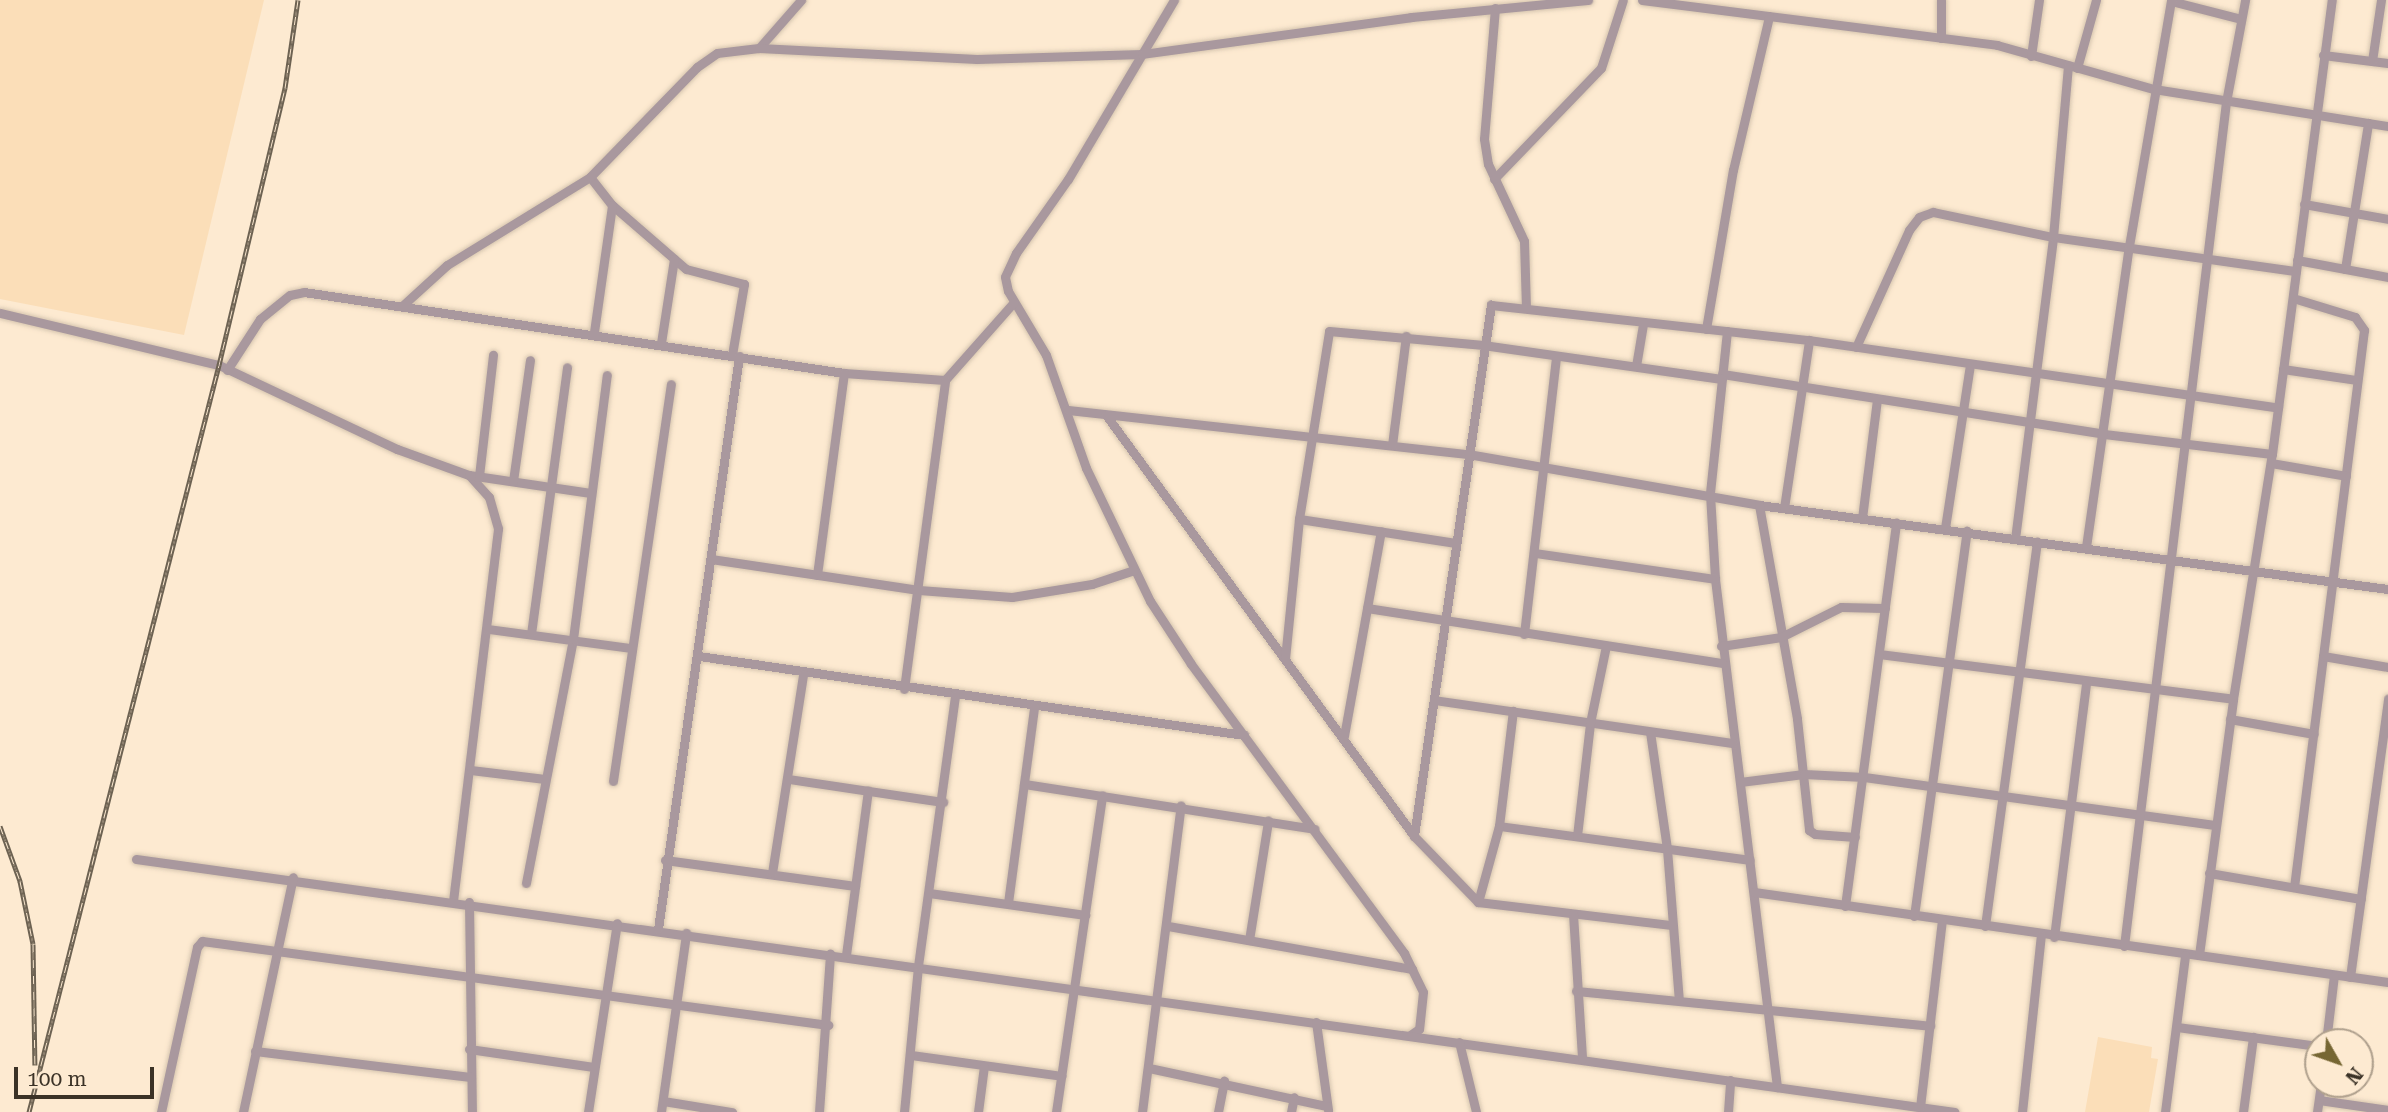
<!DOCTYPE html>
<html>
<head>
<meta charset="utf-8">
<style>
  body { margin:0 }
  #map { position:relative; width:2388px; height:1112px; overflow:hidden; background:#fdead1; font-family:"Roboto Serif",serif }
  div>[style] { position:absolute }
  .built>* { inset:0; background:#fbdeb8 }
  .roads { filter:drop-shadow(0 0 2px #d6c5af) drop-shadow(0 0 2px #d6c5af) }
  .minor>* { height:9px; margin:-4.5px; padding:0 4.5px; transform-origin:4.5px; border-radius:4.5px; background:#a9989e }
  .rail>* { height:5px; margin-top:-2.5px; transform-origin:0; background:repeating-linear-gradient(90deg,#fdead1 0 8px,#6d6252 0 16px); box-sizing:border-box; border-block:2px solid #6d6252 }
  span { translate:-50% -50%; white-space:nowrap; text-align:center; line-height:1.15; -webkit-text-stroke:7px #fdead1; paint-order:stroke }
  .north { position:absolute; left:2304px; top:1028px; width:70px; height:70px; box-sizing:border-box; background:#fdead1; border:2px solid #afa08d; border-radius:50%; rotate:130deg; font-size:19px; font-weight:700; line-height:28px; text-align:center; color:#3b3226 }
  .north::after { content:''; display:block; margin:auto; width:24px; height:32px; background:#766633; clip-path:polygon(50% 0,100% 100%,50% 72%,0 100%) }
  .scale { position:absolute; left:14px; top:1067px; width:140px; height:32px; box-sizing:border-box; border:4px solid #3b3226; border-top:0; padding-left:9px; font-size:21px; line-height:24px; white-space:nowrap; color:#3b3226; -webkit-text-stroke:5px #fdead1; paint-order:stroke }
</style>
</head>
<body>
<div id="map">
  <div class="built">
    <div style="clip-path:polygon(0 0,264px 0,184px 335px,0 299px)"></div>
    <div style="clip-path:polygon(2098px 1037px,2152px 1047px,2151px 1058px,2158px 1059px,2149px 1112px,2085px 1112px)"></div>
  </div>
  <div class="roads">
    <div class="minor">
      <div style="left:1174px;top:0;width:208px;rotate:120.6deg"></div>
      <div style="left:1068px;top:179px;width:90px;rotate:125.1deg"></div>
      <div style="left:1016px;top:253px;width:26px;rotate:115deg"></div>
      <div style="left:1005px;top:277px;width:14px;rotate:78deg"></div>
      <div style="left:1008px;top:291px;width:74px;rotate:59.3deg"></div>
      <div style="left:1046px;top:355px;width:120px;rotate:70.5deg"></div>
      <div style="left:1086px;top:468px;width:148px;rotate:64.3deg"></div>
      <div style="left:1150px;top:601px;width:75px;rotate:56.9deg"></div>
      <div style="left:1191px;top:664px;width:359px;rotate:53.6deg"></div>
      <div style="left:1404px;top:953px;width:43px;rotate:64deg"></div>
      <div style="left:1423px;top:992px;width:37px;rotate:96deg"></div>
      <div style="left:1419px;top:1029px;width:11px;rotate:146deg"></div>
      <div style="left:1642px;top:0;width:358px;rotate:7.2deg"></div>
      <div style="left:1997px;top:45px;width:163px;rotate:15.7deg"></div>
      <div style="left:2154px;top:89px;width:237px;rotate:9deg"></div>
      <div style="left:1941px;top:0;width:38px;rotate:90deg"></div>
      <div style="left:2171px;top:1px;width:72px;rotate:14.4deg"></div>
      <div style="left:1495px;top:8px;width:131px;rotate:94.8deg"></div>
      <div style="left:1484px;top:139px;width:25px;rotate:81deg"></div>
      <div style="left:1488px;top:164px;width:85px;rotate:64.9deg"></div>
      <div style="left:1524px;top:241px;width:67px;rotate:88.3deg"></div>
      <div style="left:759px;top:48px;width:64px;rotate:-48.8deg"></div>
      <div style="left:2323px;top:55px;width:65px;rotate:7deg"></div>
      <div style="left:2031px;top:56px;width:57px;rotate:-81.9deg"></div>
      <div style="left:2372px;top:61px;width:62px;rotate:-81.6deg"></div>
      <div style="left:2077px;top:68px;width:71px;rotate:-74.4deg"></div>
      <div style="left:590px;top:177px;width:36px;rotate:52deg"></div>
      <div style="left:612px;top:205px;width:98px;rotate:40.9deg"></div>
      <div style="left:686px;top:269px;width:60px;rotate:14.5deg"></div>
      <div style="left:744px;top:284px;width:72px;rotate:99.6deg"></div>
      <div style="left:1494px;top:179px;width:154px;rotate:-46.1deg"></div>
      <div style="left:1601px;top:68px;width:71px;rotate:-72.1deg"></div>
      <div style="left:2304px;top:204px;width:85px;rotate:10.1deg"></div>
      <div style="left:2297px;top:260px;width:93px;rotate:10.6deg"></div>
      <div style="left:2345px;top:269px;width:148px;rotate:-81deg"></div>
      <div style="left:2293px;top:298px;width:65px;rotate:17deg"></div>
      <div style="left:2355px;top:317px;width:16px;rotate:55deg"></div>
      <div style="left:2364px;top:330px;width:561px;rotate:97.16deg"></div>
      <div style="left:402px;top:306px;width:61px;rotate:-42.3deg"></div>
      <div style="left:447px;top:265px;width:168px;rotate:-31.6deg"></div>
      <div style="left:590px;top:177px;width:153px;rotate:-45.8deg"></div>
      <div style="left:697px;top:67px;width:24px;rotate:-35deg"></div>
      <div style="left:717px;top:53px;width:42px;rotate:-6.8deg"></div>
      <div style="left:759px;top:48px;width:218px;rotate:2.9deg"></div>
      <div style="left:977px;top:59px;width:165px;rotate:-1.7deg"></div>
      <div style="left:1142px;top:54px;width:272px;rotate:-7.8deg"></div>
      <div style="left:1411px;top:17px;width:178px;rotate:-5.5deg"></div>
      <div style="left:0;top:313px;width:225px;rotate:13.4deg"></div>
      <div style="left:219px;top:365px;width:197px;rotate:25.3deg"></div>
      <div style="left:397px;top:449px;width:77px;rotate:19.9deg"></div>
      <div style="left:469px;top:475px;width:30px;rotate:48deg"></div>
      <div style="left:489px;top:497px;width:33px;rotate:74deg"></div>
      <div style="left:498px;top:529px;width:374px;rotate:96.9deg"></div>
      <div style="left:1706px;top:329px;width:161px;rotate:-80.4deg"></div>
      <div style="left:1733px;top:170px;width:158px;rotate:-76.8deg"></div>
      <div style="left:1727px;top:331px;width:164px;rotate:96deg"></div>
      <div style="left:1710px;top:494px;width:85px;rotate:86.6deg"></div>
      <div style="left:1715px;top:579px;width:512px;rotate:83.04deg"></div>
      <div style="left:594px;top:332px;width:128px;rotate:-81.9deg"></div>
      <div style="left:661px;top:343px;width:85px;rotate:-81.2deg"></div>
      <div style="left:1856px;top:347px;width:128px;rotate:-65.6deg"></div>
      <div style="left:1909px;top:230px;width:16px;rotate:-52deg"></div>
      <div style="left:1919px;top:217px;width:15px;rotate:-20deg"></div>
      <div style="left:1933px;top:212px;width:123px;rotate:11.8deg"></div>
      <div style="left:2053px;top:237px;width:245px;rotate:8deg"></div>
      <div style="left:1636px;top:366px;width:43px;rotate:-80.5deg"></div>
      <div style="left:2283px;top:369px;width:75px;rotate:8.5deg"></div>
      <div style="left:227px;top:370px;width:61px;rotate:-57.1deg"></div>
      <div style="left:260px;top:319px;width:38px;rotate:-39deg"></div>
      <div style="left:290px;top:295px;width:14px;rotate:-12deg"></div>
      <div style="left:304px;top:292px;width:546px;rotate:8.53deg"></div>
      <div style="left:844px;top:373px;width:101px;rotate:4deg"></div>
      <div style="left:945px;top:380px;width:104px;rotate:-48.5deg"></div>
      <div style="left:1722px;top:374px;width:387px;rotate:8.9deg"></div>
      <div style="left:2104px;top:434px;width:169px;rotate:6.8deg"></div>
      <div style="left:1068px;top:410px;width:402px;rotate:6.3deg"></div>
      <div style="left:1468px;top:454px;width:295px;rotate:9.9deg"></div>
      <div style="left:1759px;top:505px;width:635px;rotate:7.61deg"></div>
      <div style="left:1106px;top:415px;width:522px;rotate:53.81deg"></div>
      <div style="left:1414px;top:836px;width:92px;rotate:45.9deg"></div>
      <div style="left:1478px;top:902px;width:195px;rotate:6.8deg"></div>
      <div style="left:1392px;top:445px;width:110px;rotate:-82.7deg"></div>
      <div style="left:2271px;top:463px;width:76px;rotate:9.8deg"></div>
      <div style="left:469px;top:475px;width:123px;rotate:8.4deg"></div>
      <div style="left:479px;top:476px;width:122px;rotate:-83.4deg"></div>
      <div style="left:513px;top:481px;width:122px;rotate:-82deg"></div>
      <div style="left:1759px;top:505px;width:217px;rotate:79.9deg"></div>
      <div style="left:1797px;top:719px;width:112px;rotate:83.8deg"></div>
      <div style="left:1809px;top:830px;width:7px;rotate:34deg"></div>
      <div style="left:1815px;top:834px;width:40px;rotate:4.3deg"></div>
      <div style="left:1784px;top:508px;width:170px;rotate:-81.5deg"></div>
      <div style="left:1862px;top:518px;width:120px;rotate:-82.8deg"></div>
      <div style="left:1299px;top:519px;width:159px;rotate:8.7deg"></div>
      <div style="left:1945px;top:528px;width:165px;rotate:-81.3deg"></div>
      <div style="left:2015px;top:539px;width:304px;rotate:-82.8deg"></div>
      <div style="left:2053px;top:237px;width:172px;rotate:-85deg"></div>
      <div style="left:2086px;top:547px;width:304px;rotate:-81.9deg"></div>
      <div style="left:2129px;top:246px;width:250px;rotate:-80.3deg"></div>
      <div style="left:1535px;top:553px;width:182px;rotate:8.2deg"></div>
      <div style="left:711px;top:559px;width:210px;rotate:8.5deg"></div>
      <div style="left:919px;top:590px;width:93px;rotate:4.3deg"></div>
      <div style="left:1012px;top:597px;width:81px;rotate:-9.2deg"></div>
      <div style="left:1092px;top:584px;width:44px;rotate:-18.4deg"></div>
      <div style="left:817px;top:575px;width:204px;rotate:-82.4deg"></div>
      <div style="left:1367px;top:608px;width:360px;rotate:8.8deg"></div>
      <div style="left:488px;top:629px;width:144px;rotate:7.6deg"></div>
      <div style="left:531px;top:634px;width:269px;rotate:-82.3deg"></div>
      <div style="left:1524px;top:634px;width:278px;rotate:-83.4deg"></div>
      <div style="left:1721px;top:646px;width:61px;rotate:-8.5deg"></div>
      <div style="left:1781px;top:637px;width:67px;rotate:-26.6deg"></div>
      <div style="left:1841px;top:607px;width:44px;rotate:1.3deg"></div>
      <div style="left:1879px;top:654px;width:357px;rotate:7.2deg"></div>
      <div style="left:699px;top:656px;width:551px;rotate:8.25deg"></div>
      <div style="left:2323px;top:656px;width:66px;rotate:9.6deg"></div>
      <div style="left:1285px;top:659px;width:141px;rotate:-84.3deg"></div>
      <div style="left:1299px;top:519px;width:190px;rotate:-80.9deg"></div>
      <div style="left:1329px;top:331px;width:155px;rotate:5.2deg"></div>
      <div style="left:1483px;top:345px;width:241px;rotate:8.1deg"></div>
      <div style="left:904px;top:689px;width:312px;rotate:-82.4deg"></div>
      <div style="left:1434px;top:700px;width:302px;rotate:8.2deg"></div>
      <div style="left:2230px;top:719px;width:85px;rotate:10.1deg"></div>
      <div style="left:1650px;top:732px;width:118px;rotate:81.7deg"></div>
      <div style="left:1667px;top:849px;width:151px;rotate:85.5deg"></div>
      <div style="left:1344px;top:736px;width:208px;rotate:-79.8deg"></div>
      <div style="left:471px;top:770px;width:74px;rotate:7deg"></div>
      <div style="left:789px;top:779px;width:156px;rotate:8.5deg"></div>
      <div style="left:613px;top:781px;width:401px;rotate:-81.7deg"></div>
      <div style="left:1740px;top:782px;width:64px;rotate:-7.1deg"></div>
      <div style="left:1804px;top:774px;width:60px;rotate:2.9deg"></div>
      <div style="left:1864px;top:777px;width:354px;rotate:7.8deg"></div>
      <div style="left:1024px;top:784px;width:294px;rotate:8.8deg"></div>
      <div style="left:1499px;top:826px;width:253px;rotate:7.7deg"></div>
      <div style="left:1414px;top:836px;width:537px;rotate:-81.75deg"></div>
      <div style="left:1491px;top:305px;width:320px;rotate:6.3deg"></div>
      <div style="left:1809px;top:340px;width:474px;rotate:8.2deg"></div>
      <div style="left:1577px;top:836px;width:114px;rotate:-83.4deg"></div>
      <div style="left:1590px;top:723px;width:79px;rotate:-78.3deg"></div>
      <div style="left:136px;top:859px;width:1836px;rotate:7.92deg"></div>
      <div style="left:665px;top:860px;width:192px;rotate:7.8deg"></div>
      <div style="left:772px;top:873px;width:201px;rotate:-81.1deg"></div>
      <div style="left:2209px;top:873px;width:154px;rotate:9.7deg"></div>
      <div style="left:526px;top:883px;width:248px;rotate:-79.1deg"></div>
      <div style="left:573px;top:639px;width:266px;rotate:-82.7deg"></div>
      <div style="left:1754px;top:892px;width:640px;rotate:8.08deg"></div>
      <div style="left:929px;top:893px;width:158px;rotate:8deg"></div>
      <div style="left:469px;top:902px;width:210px;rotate:89.2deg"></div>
      <div style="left:1478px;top:902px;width:79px;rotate:-74.6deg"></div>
      <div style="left:1499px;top:826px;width:116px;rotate:-83.1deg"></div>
      <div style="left:1008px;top:903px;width:198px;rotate:-82.4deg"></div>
      <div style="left:1845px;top:906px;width:387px;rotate:-82.4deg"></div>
      <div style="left:1573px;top:914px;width:145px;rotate:86.4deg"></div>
      <div style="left:1914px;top:916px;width:389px;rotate:-82.2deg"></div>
      <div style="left:1168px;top:926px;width:248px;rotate:10deg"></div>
      <div style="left:1985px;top:926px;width:388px;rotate:-82.3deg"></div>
      <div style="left:658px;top:929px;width:579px;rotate:-81.95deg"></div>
      <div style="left:2054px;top:937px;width:257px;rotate:-82.8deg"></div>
      <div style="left:1249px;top:940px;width:121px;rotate:-80.9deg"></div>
      <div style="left:2124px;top:946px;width:850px;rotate:-83.11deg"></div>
      <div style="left:2226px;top:102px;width:104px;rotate:-79.4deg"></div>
      <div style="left:846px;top:955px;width:166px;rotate:-82.4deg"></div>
      <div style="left:2199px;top:955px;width:258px;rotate:-82.4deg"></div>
      <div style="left:2233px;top:699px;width:248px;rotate:-81deg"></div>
      <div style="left:2272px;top:454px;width:458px;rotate:-82.5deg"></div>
      <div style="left:2350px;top:977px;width:281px;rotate:-82.2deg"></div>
      <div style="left:1576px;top:991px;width:356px;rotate:5.6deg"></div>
      <div style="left:1316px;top:1022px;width:89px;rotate:82.2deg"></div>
      <div style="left:2177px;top:1027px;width:142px;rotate:7.7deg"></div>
      <div style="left:1459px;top:1042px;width:72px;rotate:76.3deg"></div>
      <div style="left:2326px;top:1042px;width:67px;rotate:-83.2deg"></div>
      <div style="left:469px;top:1049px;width:126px;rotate:8.2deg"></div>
      <div style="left:255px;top:1051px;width:217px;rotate:6.9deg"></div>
      <div style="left:911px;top:1055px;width:152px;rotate:7.9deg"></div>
      <div style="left:1149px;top:1068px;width:182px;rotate:12.1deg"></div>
      <div style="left:2319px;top:1100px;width:70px;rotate:8.2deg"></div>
      <div style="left:663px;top:1101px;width:70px;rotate:9.1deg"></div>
      <div style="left:1920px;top:1107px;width:187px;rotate:-83.3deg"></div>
      <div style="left:161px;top:1112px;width:169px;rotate:-77.7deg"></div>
      <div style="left:197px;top:947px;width:8px;rotate:-50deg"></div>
      <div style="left:202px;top:941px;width:632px;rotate:7.64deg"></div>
      <div style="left:243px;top:1112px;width:240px;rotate:-78deg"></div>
      <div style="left:588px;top:1112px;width:191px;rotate:-81.3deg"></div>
      <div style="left:661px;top:1112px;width:181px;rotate:-82deg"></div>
      <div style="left:819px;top:1112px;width:159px;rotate:-86deg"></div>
      <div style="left:904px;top:1112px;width:147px;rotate:-84.5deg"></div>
      <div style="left:918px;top:966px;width:273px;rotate:-82.2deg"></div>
      <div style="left:978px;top:1112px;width:46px;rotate:-82.6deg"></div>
      <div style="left:1056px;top:1112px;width:320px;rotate:-81.7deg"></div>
      <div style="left:1142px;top:1112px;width:309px;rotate:-82.8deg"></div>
      <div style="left:1218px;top:1112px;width:32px;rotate:-79deg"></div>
      <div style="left:1291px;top:1112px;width:15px;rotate:-79deg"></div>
      <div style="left:1728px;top:1112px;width:32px;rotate:-86deg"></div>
      <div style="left:2022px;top:1112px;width:178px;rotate:-83.9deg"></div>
      <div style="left:2165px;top:1112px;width:158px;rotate:-82.7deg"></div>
      <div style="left:2243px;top:1112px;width:76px;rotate:-82.4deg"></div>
      <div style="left:2317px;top:1112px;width:28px;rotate:-82deg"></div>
    </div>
  </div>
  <div class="rail">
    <div style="left:0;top:826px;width:59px;rotate:70deg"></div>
    <div style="left:20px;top:881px;width:64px;rotate:78.3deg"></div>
    <div style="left:33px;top:944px;width:121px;rotate:89.1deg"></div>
    <div style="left:29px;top:1112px;width:771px;rotate:-75.73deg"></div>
    <div style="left:219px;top:365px;width:285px;rotate:-76.6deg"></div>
    <div style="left:285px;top:88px;width:89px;rotate:-81.6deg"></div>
  </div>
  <div class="north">N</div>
  <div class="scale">100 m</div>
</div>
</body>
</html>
